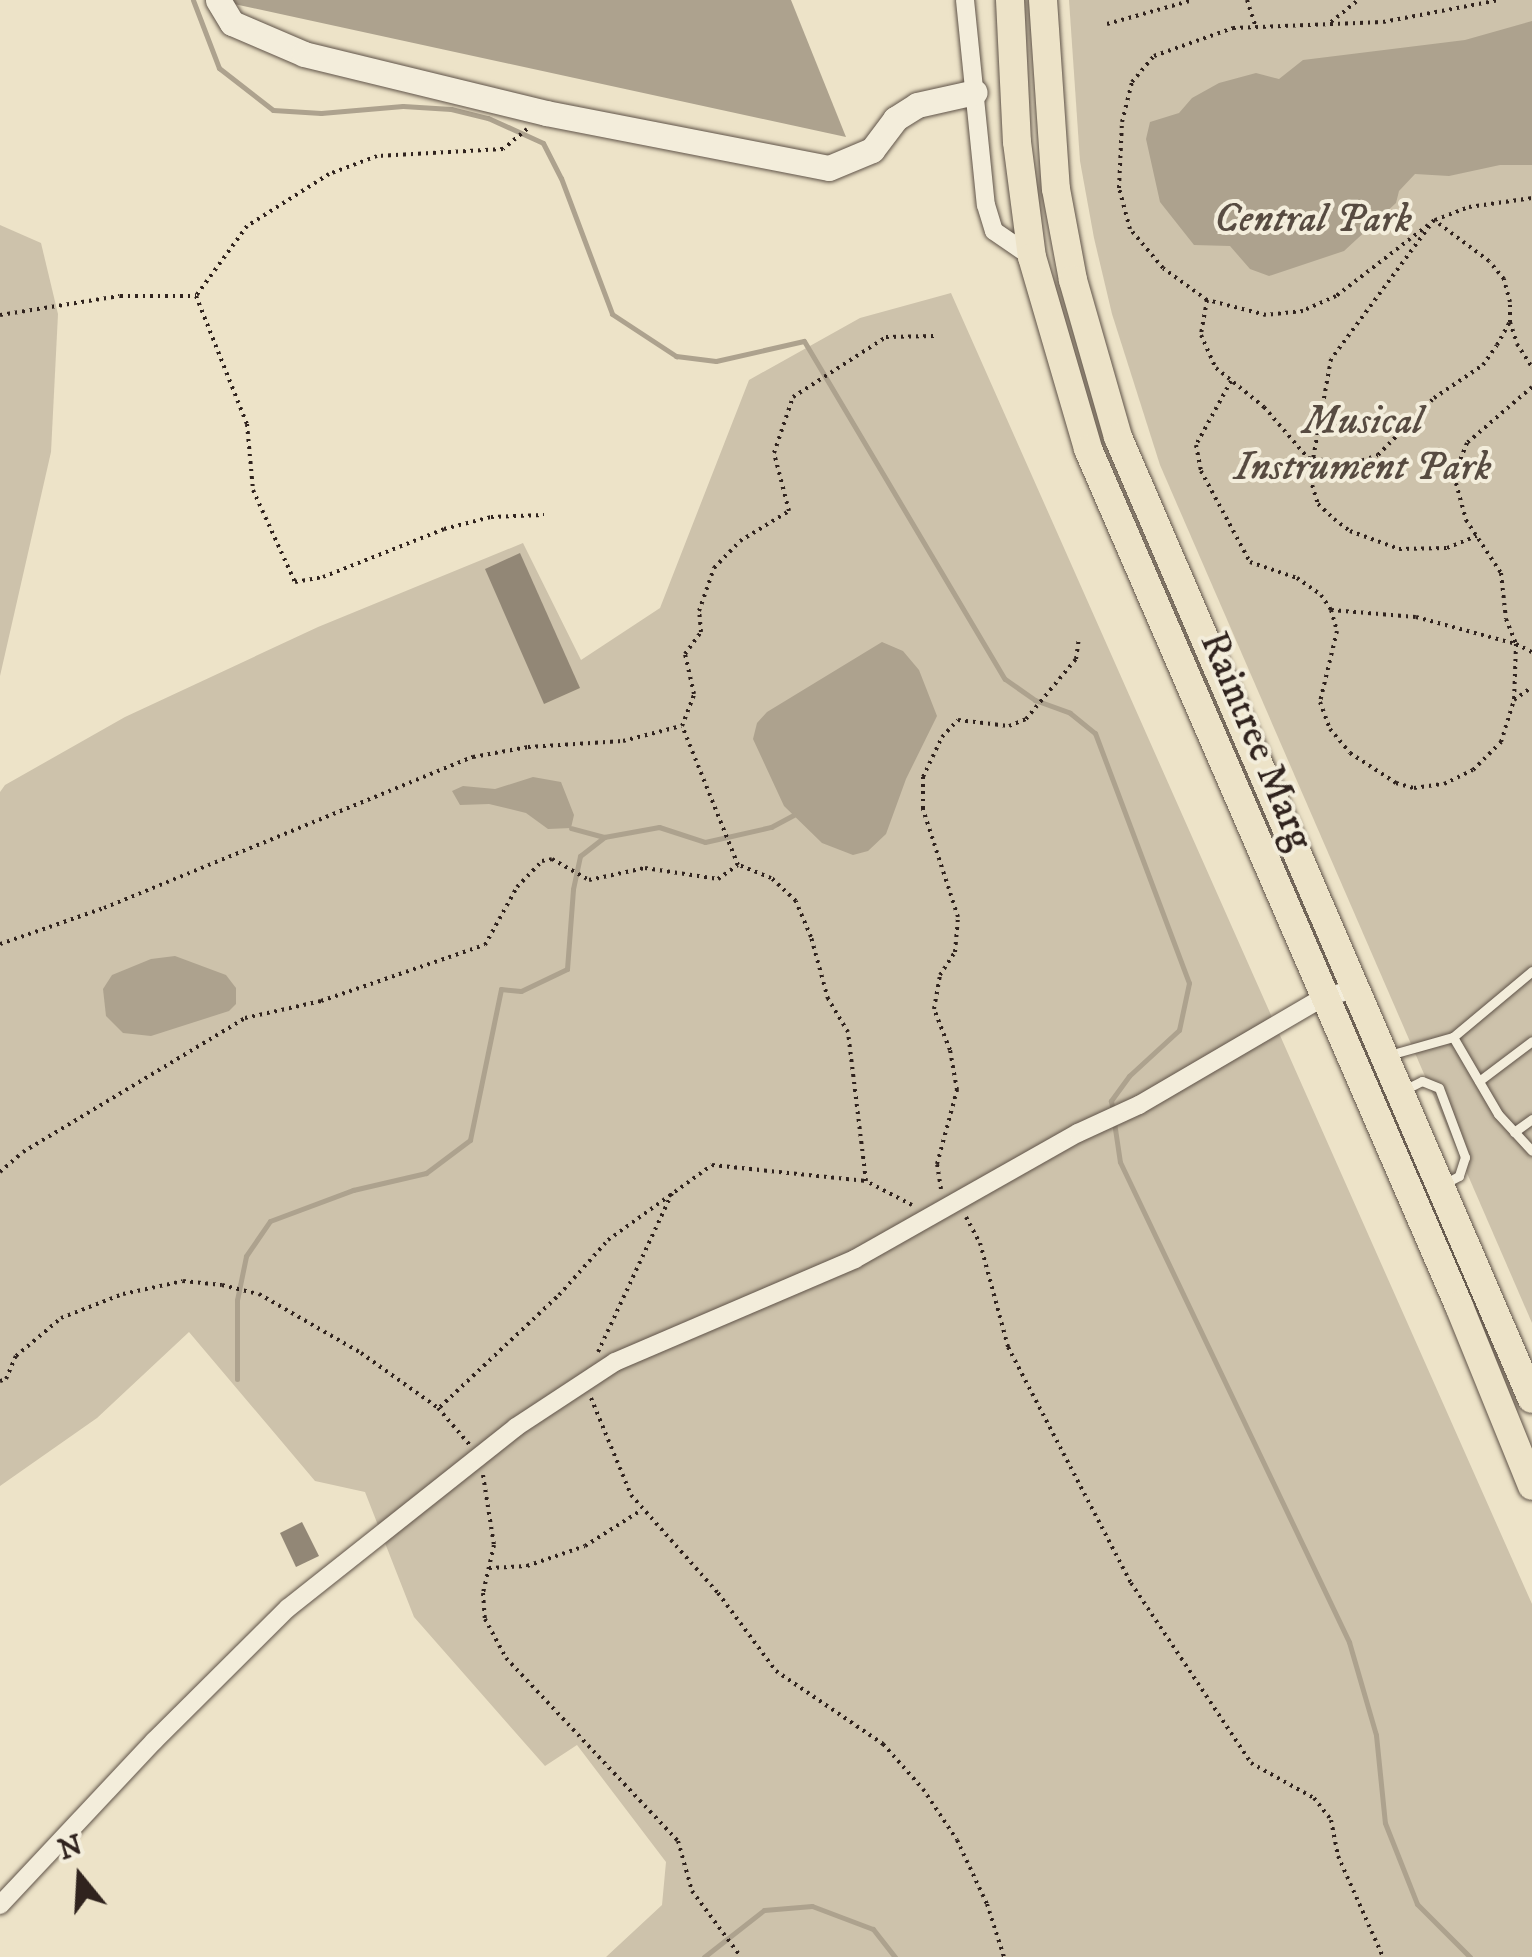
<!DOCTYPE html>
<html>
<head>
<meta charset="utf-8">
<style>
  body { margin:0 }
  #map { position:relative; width:1532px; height:1957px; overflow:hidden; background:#ede3c8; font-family:"IM FELL DW Pica",serif }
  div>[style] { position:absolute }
  .green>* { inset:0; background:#cdc2ab }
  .water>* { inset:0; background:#ada28e }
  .stream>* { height:5px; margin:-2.5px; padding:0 2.5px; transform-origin:2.5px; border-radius:2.5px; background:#ada28e }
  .building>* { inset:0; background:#928776 }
  .path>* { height:4px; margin-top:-2px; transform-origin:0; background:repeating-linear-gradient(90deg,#30231e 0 2.5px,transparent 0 7.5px) }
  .roads { filter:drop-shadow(0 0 2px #5f5348) drop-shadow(0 0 2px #5f5348) }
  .lane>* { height:9px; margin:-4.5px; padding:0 4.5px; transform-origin:4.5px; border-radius:4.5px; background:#f3eddb }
  .street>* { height:18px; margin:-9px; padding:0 9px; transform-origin:9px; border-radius:9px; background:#f3eddb }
  .secondary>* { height:25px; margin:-12.5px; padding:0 12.5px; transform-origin:12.5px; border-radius:12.5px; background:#f3eddb }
  .primary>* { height:28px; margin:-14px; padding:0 14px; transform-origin:14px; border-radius:14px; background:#ede3c8 }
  span { translate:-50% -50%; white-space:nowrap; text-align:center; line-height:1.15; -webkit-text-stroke:8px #f3eddb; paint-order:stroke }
  .park-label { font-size:40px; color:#574b41; font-style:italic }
  .street-label { font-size:40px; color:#30231e }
  .north { position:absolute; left:30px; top:1827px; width:100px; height:100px; -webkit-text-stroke:8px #f3eddb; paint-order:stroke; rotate:342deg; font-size:28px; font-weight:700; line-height:40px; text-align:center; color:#30231e }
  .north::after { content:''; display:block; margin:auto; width:35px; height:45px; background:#30231e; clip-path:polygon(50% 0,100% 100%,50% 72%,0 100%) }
</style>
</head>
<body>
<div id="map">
  <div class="green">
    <div style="clip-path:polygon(1069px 0,1532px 0,1532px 1323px,1160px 465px,1112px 314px,1094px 238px,1080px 161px)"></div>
    <div style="clip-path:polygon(0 225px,41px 243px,58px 314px,51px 452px,0 676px)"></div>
    <div style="clip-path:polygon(951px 293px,1532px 1604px,1532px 1957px,606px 1957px,662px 1905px,666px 1862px,577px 1745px,545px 1766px,414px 1617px,365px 1492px,315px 1481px,189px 1332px,97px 1418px,0 1486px,0 792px,5px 785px,125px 717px,318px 627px,523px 543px,581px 660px,660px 608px,749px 380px,860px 318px)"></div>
  </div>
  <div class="water">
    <div style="clip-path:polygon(233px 0,791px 0,846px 137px,234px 4px)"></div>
    <div style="clip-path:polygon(1532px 21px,1532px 165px,1500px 165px,1449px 176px,1415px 174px,1399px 191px,1396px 203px,1344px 251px,1269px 276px,1250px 269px,1230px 246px,1194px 245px,1160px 202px,1146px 139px,1150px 122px,1179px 113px,1192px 98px,1219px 83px,1256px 73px,1279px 79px,1303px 60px,1465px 40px)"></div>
    <div style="clip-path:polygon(882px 642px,903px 651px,919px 670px,937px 716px,906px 779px,886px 834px,868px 851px,853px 855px,822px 843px,784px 806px,753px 739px,757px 723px,767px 712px)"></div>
    <div style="clip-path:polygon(533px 777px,561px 782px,574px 815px,571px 828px,548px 829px,526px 813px,489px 804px,460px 805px,452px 791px,463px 786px,495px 789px)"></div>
    <div style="clip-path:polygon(175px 956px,226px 975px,236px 988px,236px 1004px,229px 1011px,151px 1036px,123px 1033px,106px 1016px,103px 989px,112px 975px,151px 959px)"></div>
  </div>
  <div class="stream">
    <div style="left:193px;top:0;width:73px;rotate:69.1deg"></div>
    <div style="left:219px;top:68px;width:68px;rotate:37.9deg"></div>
    <div style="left:273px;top:110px;width:48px;rotate:3.6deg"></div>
    <div style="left:321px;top:113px;width:82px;rotate:-4.9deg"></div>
    <div style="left:403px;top:106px;width:48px;rotate:3.6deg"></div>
    <div style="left:451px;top:109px;width:38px;rotate:14deg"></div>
    <div style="left:488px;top:118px;width:60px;rotate:24.4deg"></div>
    <div style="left:543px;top:143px;width:39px;rotate:63deg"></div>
    <div style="left:561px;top:178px;width:145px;rotate:69.4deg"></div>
    <div style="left:612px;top:314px;width:77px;rotate:33.3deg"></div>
    <div style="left:676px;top:356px;width:40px;rotate:7.1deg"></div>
    <div style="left:716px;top:361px;width:90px;rotate:-12.8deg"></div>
    <div style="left:804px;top:341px;width:393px;rotate:59.3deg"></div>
    <div style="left:1005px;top:679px;width:37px;rotate:35deg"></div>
    <div style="left:1035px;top:700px;width:37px;rotate:20deg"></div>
    <div style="left:1070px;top:713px;width:32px;rotate:39deg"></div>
    <div style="left:1095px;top:733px;width:267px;rotate:69.4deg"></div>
    <div style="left:1189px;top:983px;width:48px;rotate:102deg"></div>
    <div style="left:1179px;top:1030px;width:68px;rotate:137.4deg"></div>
    <div style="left:1129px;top:1076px;width:31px;rotate:126deg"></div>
    <div style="left:1111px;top:1101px;width:10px;rotate:79deg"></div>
    <div style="left:604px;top:837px;width:56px;rotate:-10.3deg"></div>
    <div style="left:659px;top:827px;width:48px;rotate:18.1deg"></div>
    <div style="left:705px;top:842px;width:68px;rotate:-12.8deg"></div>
    <div style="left:771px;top:827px;width:26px;rotate:-28deg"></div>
    <div style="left:1114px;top:1122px;width:40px;rotate:81.5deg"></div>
    <div style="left:1120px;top:1162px;width:532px;rotate:64.49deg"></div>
    <div style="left:1349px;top:1642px;width:97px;rotate:73.8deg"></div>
    <div style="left:1376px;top:1735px;width:88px;rotate:84.2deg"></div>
    <div style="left:1385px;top:1823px;width:87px;rotate:68.4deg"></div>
    <div style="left:1417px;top:1904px;width:75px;rotate:45deg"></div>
    <div style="left:237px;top:1379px;width:79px;rotate:-90deg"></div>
    <div style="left:237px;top:1300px;width:45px;rotate:-78.4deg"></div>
    <div style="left:246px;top:1256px;width:42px;rotate:-55.6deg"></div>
    <div style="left:270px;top:1221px;width:89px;rotate:-20.5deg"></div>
    <div style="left:353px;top:1190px;width:75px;rotate:-13.1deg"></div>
    <div style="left:426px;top:1173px;width:55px;rotate:-36.9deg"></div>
    <div style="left:470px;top:1140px;width:154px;rotate:-78.4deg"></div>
    <div style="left:501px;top:989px;width:20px;rotate:6deg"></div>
    <div style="left:521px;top:991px;width:51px;rotate:-25.6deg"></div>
    <div style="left:567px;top:969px;width:80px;rotate:-85.7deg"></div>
    <div style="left:573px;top:889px;width:34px;rotate:-78deg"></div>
    <div style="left:580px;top:856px;width:31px;rotate:-38deg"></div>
    <div style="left:604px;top:837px;width:34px;rotate:-165deg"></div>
    <div style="left:704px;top:1957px;width:76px;rotate:-38.1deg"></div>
    <div style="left:764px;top:1910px;width:48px;rotate:-4.8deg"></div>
    <div style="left:812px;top:1906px;width:65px;rotate:20.7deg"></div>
    <div style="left:873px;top:1929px;width:36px;rotate:52deg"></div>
  </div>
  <div class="building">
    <div style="clip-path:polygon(520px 553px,580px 688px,544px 704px,485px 569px)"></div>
    <div style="clip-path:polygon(302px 1522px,319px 1556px,296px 1567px,280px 1533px)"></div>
  </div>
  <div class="path">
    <div style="left:1247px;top:0;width:28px;rotate:72deg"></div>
    <div style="left:1331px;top:22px;width:35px;rotate:-39deg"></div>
    <div style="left:1107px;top:24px;width:89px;rotate:-15.6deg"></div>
    <div style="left:527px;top:129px;width:31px;rotate:140deg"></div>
    <div style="left:503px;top:149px;width:126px;rotate:176.8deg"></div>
    <div style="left:377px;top:156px;width:51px;rotate:159.4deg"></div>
    <div style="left:329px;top:174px;width:97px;rotate:147.6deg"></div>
    <div style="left:247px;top:226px;width:87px;rotate:126.1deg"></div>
    <div style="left:196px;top:296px;width:138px;rotate:68.3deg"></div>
    <div style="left:247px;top:424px;width:66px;rotate:84.8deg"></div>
    <div style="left:253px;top:490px;width:101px;rotate:65.5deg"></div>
    <div style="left:295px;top:582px;width:28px;rotate:-10deg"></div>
    <div style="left:323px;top:577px;width:130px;rotate:-21.6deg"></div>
    <div style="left:444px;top:529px;width:49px;rotate:-14.3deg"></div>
    <div style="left:491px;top:517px;width:53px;rotate:-2.2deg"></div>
    <div style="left:1435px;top:220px;width:36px;rotate:-21deg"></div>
    <div style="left:1469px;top:207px;width:64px;rotate:-8.1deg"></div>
    <div style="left:1428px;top:225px;width:116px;rotate:142.3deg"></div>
    <div style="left:1336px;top:296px;width:36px;rotate:156deg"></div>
    <div style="left:1303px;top:311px;width:37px;rotate:174deg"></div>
    <div style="left:1266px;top:315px;width:61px;rotate:-165.7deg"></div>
    <div style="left:1207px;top:300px;width:54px;rotate:-144deg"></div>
    <div style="left:1163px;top:268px;width:51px;rotate:-130.2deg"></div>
    <div style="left:1130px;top:229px;width:42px;rotate:-105deg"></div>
    <div style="left:1119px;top:188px;width:66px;rotate:-87.4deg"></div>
    <div style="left:1122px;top:122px;width:41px;rotate:-76deg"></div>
    <div style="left:1132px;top:82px;width:34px;rotate:-50deg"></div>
    <div style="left:1154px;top:56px;width:84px;rotate:-19.5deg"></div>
    <div style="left:1233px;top:28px;width:150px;rotate:-2.3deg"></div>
    <div style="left:1383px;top:22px;width:118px;rotate:-10.7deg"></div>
    <div style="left:1207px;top:300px;width:36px;rotate:100deg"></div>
    <div style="left:1201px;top:335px;width:36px;rotate:66deg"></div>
    <div style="left:1216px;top:368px;width:62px;rotate:39.1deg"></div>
    <div style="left:1264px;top:407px;width:67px;rotate:49.2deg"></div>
    <div style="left:1308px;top:458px;width:5px;rotate:11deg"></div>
    <div style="left:1313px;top:459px;width:42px;rotate:5.4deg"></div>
    <div style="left:1355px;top:463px;width:24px;rotate:-19deg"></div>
    <div style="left:1378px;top:455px;width:80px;rotate:-45.5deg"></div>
    <div style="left:1434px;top:398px;width:59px;rotate:-34deg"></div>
    <div style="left:1483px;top:365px;width:24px;rotate:-55deg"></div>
    <div style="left:1497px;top:345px;width:26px;rotate:-61deg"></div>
    <div style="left:1510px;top:322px;width:20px;rotate:-90deg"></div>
    <div style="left:1510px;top:302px;width:24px;rotate:-105deg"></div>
    <div style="left:1504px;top:279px;width:23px;rotate:-130deg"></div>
    <div style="left:1489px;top:261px;width:69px;rotate:-143.3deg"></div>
    <div style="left:1434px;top:220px;width:173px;rotate:126.5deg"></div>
    <div style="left:1331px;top:359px;width:102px;rotate:100.2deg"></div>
    <div style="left:1313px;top:459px;width:19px;rotate:99deg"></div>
    <div style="left:1310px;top:478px;width:27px;rotate:73deg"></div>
    <div style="left:1318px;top:504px;width:22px;rotate:43deg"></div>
    <div style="left:1334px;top:519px;width:20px;rotate:37deg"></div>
    <div style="left:1350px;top:531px;width:52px;rotate:20.2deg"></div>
    <div style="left:1399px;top:549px;width:48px;rotate:-1.2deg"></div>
    <div style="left:1447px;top:548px;width:32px;rotate:-22deg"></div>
    <div style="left:0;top:315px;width:121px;rotate:-9deg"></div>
    <div style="left:120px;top:296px;width:76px"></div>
    <div style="left:1510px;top:322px;width:23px;rotate:72deg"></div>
    <div style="left:1517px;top:344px;width:27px;rotate:57deg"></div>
    <div style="left:1231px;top:381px;width:73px;rotate:118.7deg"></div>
    <div style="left:1196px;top:445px;width:26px;rotate:79deg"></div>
    <div style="left:1201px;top:471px;width:103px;rotate:61.7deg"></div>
    <div style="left:1250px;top:562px;width:50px;rotate:18.8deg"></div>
    <div style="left:1297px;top:578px;width:29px;rotate:35deg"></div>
    <div style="left:1321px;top:595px;width:18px;rotate:56deg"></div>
    <div style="left:1331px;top:610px;width:22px;rotate:74deg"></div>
    <div style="left:1337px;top:631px;width:73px;rotate:103.5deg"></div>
    <div style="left:1320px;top:702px;width:29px;rotate:70deg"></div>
    <div style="left:1330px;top:729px;width:31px;rotate:50deg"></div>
    <div style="left:1350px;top:753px;width:55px;rotate:33.1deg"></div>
    <div style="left:1396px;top:783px;width:19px;rotate:16deg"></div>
    <div style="left:1414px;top:788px;width:30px;rotate:-8deg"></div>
    <div style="left:1444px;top:784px;width:32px;rotate:-26deg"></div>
    <div style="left:1473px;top:770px;width:40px;rotate:-45deg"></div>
    <div style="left:1501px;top:742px;width:44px;rotate:-72.8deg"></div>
    <div style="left:1532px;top:387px;width:86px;rotate:139.3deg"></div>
    <div style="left:1467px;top:443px;width:35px;rotate:112deg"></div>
    <div style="left:1454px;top:476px;width:46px;rotate:74.7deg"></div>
    <div style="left:1466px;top:520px;width:64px;rotate:56.6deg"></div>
    <div style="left:1501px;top:573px;width:46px;rotate:83.8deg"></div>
    <div style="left:1506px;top:619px;width:27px;rotate:68deg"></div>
    <div style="left:1516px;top:644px;width:18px;rotate:27deg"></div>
    <div style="left:1331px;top:610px;width:85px;rotate:4.7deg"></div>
    <div style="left:1416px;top:617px;width:104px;rotate:15.1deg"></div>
    <div style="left:1516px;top:644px;width:56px;rotate:92deg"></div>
    <div style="left:1514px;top:700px;width:22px;rotate:-36deg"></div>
    <div style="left:0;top:944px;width:110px;rotate:-19.1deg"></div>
    <div style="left:104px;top:908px;width:399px;rotate:-22.3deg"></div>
    <div style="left:473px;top:757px;width:56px;rotate:-10.3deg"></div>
    <div style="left:528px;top:747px;width:95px;rotate:-3.6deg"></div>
    <div style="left:623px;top:741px;width:60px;rotate:-14.5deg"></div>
    <div style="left:0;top:1172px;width:30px;rotate:-41deg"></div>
    <div style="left:23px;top:1152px;width:259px;rotate:-31.1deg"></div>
    <div style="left:245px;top:1018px;width:78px;rotate:-12.6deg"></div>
    <div style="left:321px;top:1001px;width:173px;rotate:-18.9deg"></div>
    <div style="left:485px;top:945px;width:66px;rotate:-61.1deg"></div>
    <div style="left:517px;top:887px;width:36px;rotate:-46deg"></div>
    <div style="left:542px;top:861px;width:10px;rotate:-11deg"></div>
    <div style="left:552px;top:859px;width:43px;rotate:29.6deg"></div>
    <div style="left:589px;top:880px;width:57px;rotate:-12.1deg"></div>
    <div style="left:645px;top:868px;width:74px;rotate:8.6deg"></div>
    <div style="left:718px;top:879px;width:24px;rotate:-35deg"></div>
    <div style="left:941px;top:1189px;width:25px;rotate:-99deg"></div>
    <div style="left:937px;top:1164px;width:77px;rotate:-74.9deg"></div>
    <div style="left:957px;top:1090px;width:41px;rotate:-99.9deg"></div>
    <div style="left:950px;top:1050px;width:44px;rotate:-111.3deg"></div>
    <div style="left:934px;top:1009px;width:35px;rotate:-80deg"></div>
    <div style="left:940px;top:975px;width:27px;rotate:-57deg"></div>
    <div style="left:955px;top:952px;width:35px;rotate:-85deg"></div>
    <div style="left:958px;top:917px;width:114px;rotate:-108deg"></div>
    <div style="left:923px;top:809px;width:32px;rotate:-90deg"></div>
    <div style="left:923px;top:777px;width:44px;rotate:-64.6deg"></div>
    <div style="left:942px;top:737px;width:23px;rotate:-47deg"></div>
    <div style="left:958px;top:720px;width:51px;rotate:6.7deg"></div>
    <div style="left:1009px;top:726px;width:18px;rotate:-22deg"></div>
    <div style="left:1026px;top:719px;width:78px;rotate:-50.2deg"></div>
    <div style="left:1076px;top:659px;width:21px;rotate:-82deg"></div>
    <div style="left:912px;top:1205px;width:52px;rotate:-152.4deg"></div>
    <div style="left:866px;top:1181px;width:150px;rotate:-96.9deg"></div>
    <div style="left:848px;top:1032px;width:39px;rotate:-121deg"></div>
    <div style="left:828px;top:999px;width:64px;rotate:-105.3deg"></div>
    <div style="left:811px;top:937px;width:39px;rotate:-113deg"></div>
    <div style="left:796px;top:901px;width:34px;rotate:-137deg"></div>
    <div style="left:771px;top:878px;width:35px;rotate:-158deg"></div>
    <div style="left:738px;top:865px;width:150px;rotate:-111.9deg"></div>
    <div style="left:682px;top:726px;width:34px;rotate:-69deg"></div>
    <div style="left:694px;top:694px;width:41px;rotate:-102.7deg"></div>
    <div style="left:685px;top:654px;width:27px;rotate:-54deg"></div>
    <div style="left:701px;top:632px;width:21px;rotate:-95deg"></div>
    <div style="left:699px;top:611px;width:46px;rotate:-70.8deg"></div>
    <div style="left:714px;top:568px;width:37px;rotate:-46deg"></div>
    <div style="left:740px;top:541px;width:57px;rotate:-31.5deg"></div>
    <div style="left:789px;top:511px;width:60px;rotate:-104.5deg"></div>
    <div style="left:774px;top:453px;width:59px;rotate:-71.3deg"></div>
    <div style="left:793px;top:397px;width:111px;rotate:-32.8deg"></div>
    <div style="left:886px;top:337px;width:48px;rotate:-1.2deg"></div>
    <div style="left:966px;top:1217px;width:30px;rotate:62deg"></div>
    <div style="left:980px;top:1243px;width:108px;rotate:74.9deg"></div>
    <div style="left:1008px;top:1347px;width:266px;rotate:62.5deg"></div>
    <div style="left:1131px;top:1583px;width:216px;rotate:56.3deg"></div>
    <div style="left:1251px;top:1763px;width:72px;rotate:29.1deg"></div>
    <div style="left:1314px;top:1798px;width:28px;rotate:52deg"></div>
    <div style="left:1331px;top:1820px;width:37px;rotate:79deg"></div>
    <div style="left:1338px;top:1856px;width:111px;rotate:66deg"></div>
    <div style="left:598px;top:1352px;width:175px;rotate:-65deg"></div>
    <div style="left:0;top:1381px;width:6px;rotate:-18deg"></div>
    <div style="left:6px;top:1379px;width:25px;rotate:-67deg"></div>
    <div style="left:16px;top:1356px;width:59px;rotate:-40.2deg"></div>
    <div style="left:61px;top:1318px;width:66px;rotate:-21.2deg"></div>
    <div style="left:123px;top:1294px;width:61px;rotate:-12.2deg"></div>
    <div style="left:183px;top:1281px;width:39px;rotate:6deg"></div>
    <div style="left:222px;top:1285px;width:38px;rotate:14deg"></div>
    <div style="left:259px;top:1294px;width:118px;rotate:30deg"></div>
    <div style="left:361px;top:1353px;width:95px;rotate:35.5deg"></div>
    <div style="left:438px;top:1408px;width:48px;rotate:49.3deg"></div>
    <div style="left:591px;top:1398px;width:105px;rotate:67.6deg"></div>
    <div style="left:631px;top:1495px;width:131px;rotate:48.4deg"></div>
    <div style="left:718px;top:1593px;width:97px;rotate:53.4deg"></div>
    <div style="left:776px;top:1671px;width:130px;rotate:34.3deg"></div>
    <div style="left:883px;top:1744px;width:60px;rotate:48.4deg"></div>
    <div style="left:923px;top:1789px;width:61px;rotate:56.3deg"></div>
    <div style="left:957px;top:1840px;width:71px;rotate:64.9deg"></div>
    <div style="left:987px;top:1904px;width:56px;rotate:72.2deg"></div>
    <div style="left:440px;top:1407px;width:163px;rotate:-43.3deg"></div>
    <div style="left:559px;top:1295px;width:74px;rotate:-48.3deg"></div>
    <div style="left:608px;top:1240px;width:128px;rotate:-35.8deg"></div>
    <div style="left:712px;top:1165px;width:155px;rotate:5.9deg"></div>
    <div style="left:483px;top:1475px;width:71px;rotate:81.1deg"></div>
    <div style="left:494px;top:1545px;width:49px;rotate:102.9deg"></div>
    <div style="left:483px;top:1593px;width:26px;rotate:86deg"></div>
    <div style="left:485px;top:1619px;width:44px;rotate:61.7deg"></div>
    <div style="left:506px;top:1658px;width:251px;rotate:46.8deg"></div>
    <div style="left:678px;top:1841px;width:52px;rotate:74.4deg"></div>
    <div style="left:692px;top:1891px;width:82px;rotate:53.4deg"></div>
    <div style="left:489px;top:1568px;width:38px;rotate:-3deg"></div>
    <div style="left:527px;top:1566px;width:61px;rotate:-19deg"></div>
    <div style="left:585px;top:1546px;width:65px;rotate:-32.5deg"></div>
  </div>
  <div class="roads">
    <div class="lane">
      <div style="left:1453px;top:1037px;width:103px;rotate:-39.9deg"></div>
      <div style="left:1389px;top:1055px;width:66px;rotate:-15.7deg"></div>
      <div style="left:1453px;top:1037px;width:89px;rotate:59.7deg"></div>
      <div style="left:1498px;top:1114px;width:50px;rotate:47.4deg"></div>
      <div style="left:1479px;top:1081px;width:66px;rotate:-37deg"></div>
      <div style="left:1404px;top:1090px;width:20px;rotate:-27deg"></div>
      <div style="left:1422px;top:1081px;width:18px;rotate:22deg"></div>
      <div style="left:1439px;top:1088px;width:74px;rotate:69.4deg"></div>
      <div style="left:1465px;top:1157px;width:20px;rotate:108deg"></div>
      <div style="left:1459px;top:1176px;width:16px;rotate:153deg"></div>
      <div style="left:1514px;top:1132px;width:22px;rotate:-36deg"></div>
    </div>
    <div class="street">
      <div style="left:965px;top:0;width:206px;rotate:84.2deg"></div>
      <div style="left:986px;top:205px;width:27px;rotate:73deg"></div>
      <div style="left:994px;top:231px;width:46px;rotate:34.4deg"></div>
      <div style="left:0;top:1905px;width:225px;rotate:-46.8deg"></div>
      <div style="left:154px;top:1741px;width:189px;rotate:-44.8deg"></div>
      <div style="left:288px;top:1608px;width:291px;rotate:-38.4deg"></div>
      <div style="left:516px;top:1427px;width:118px;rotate:-33.3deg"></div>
      <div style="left:615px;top:1362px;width:261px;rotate:-23.2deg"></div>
      <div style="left:855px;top:1259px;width:256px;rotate:-29.5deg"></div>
      <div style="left:1078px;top:1133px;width:67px;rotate:-24.7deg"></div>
      <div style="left:1139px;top:1105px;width:214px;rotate:-30.3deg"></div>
      <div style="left:1324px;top:997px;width:34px;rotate:-14deg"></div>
    </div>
    <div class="secondary">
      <div style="left:218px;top:0;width:27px;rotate:59deg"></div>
      <div style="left:232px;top:23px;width:78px;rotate:23.3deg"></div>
      <div style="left:304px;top:54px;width:249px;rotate:13.7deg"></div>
      <div style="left:546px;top:113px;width:288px;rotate:11deg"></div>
      <div style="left:829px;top:168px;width:47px;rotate:-22.7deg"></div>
      <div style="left:872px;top:150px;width:39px;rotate:-53deg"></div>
      <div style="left:895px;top:119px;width:26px;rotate:-32deg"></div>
      <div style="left:917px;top:105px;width:59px;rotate:-12.6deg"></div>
    </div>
    <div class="primary">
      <div style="left:1010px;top:0;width:142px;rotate:87.2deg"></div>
      <div style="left:1017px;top:142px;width:116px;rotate:82.6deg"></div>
      <div style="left:1032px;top:257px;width:200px;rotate:73.7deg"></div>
      <div style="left:1088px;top:449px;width:934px;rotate:66.59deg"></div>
      <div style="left:1459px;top:1306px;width:194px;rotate:67.9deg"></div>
      <div style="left:1043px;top:0;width:189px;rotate:86.1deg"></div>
      <div style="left:1056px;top:189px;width:93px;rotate:79.4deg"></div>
      <div style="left:1073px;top:280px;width:163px;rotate:74deg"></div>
      <div style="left:1118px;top:437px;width:1047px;rotate:66.72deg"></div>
    </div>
  </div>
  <div class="park-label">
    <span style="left:1313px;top:220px">Central Park</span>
    <span style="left:1363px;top:445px">Musical<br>Instrument Park</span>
  </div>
  <div class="street-label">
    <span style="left:1256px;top:741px;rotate:67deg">Raintree Marg</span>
  </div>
  <div class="north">N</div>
</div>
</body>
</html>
